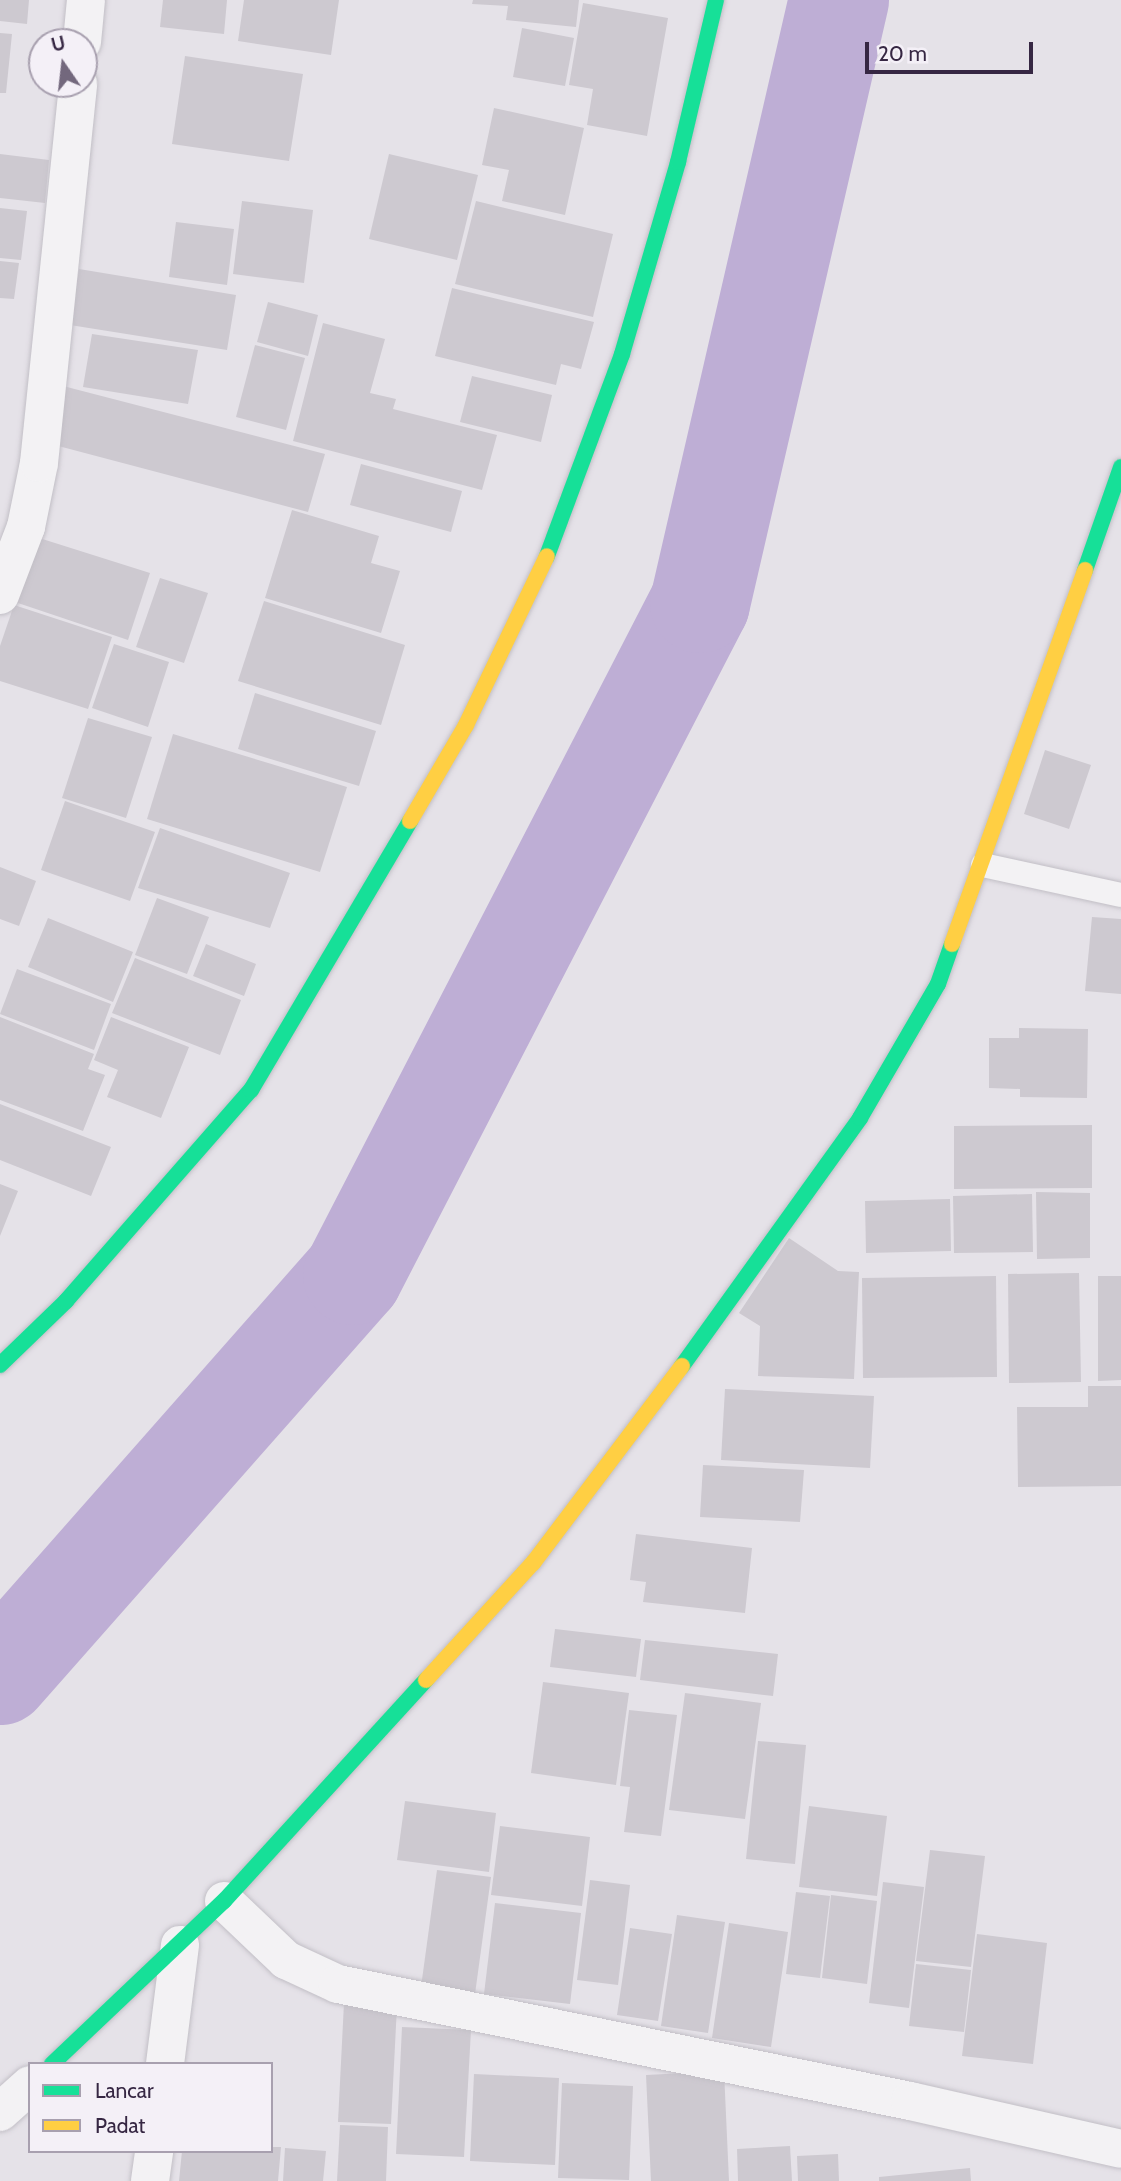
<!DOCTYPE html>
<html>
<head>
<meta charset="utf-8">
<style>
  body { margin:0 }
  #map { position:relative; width:1121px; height:2181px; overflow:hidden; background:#e5e2e8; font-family:Cabin,sans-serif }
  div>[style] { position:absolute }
  .river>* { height:100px; margin:-50px; padding:0 50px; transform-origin:50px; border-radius:50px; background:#beaed5 }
  .building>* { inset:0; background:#cdc9d0 }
  .roads { filter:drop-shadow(0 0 2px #c2bfc6) drop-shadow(0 0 2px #c2bfc6) }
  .lane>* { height:24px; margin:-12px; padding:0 12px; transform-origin:12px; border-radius:12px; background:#f3f2f4 }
  .street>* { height:38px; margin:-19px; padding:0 19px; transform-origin:19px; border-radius:19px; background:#f3f2f4 }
  .fast>* { height:16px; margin:-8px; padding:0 8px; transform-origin:8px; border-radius:8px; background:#16e098 }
  .slow>* { height:16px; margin:-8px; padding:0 8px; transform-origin:8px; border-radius:8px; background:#ffcf43 }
  span { translate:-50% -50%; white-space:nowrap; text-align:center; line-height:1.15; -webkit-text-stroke:5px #f4f0f7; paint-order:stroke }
  .legend { position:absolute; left:28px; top:2062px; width:245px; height:91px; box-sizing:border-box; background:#f4f0f7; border:2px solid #a8a0af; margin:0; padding:9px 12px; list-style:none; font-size:21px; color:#362743 }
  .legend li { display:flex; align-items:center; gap:14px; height:35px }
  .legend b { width:35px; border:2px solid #a8a0af }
  .north { position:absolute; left:28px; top:28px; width:70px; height:70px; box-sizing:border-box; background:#f4f0f7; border:2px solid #a8a0af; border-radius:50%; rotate:346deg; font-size:19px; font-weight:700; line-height:28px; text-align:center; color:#362743 }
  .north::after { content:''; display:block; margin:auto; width:24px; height:32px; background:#73687d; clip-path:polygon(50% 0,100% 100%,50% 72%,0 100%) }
  .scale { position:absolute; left:865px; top:42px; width:168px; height:32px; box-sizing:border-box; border:4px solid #362743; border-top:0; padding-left:9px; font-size:21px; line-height:24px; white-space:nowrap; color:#362743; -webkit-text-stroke:5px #f4f0f7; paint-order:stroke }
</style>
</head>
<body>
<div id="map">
  <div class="river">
    <div style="left:0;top:1675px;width:533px;rotate:-48.57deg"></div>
    <div style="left:353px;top:1275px;width:756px;rotate:-62.69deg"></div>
    <div style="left:700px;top:603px;width:619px;rotate:-77.02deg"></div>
  </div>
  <div class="building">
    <div style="clip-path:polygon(0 0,29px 0,27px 24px,0 21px)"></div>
    <div style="clip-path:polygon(163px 0,227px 0,224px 34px,160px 27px)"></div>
    <div style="clip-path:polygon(244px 0,339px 0,331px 55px,238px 41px)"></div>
    <div style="clip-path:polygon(473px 0,579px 0,576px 27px,506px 20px,508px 6px,472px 4px)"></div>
    <div style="clip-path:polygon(583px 3px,668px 18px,647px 136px,587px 125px,593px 89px,569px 85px)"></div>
    <div style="clip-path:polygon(522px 28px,574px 38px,565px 86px,513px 77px)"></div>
    <div style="clip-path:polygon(0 33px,12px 34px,6px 93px,0 93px)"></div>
    <div style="clip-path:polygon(185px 56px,303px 74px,289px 161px,172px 144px)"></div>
    <div style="clip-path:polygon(494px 108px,584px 128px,565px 215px,502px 201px,509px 170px,482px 165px)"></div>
    <div style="clip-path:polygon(0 154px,49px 160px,45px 203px,0 198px)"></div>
    <div style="clip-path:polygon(389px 154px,478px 175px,457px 260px,369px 239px)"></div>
    <div style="clip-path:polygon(242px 201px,313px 210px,304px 283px,233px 274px)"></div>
    <div style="clip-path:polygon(476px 201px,613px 234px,593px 317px,455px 284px)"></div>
    <div style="clip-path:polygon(0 208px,27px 211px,21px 260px,0 258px)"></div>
    <div style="clip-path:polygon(176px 222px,234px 229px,227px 285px,169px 277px)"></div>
    <div style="clip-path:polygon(0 261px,19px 263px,14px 299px,0 298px)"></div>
    <div style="clip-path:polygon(79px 269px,236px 295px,227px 350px,70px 325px)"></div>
    <div style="clip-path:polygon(452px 288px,594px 322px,581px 369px,561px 364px,556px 385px,435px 356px)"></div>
    <div style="clip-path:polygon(268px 302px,318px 315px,308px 356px,257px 342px)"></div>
    <div style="clip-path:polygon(323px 323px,385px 339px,370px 393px,396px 399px,393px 409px,497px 435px,482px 490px,293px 441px)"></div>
    <div style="clip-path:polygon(92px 334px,198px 350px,188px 404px,83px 387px)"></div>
    <div style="clip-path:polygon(255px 345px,305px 358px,286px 430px,236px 417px)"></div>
    <div style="clip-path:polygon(472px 376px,552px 395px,541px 442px,460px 422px)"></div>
    <div style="clip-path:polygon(63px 386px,325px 454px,308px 512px,47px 443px)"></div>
    <div style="clip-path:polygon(361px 464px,462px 491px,451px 532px,350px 505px)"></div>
    <div style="clip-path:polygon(292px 510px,379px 536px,371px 563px,400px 571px,381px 633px,265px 598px)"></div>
    <div style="clip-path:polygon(36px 537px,150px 573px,128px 640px,15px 602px)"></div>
    <div style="clip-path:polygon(160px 578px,208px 593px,184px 663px,136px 647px)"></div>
    <div style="clip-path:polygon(264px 601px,405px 645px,381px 725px,238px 681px)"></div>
    <div style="clip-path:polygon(14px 605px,112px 637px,88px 709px,0 681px,0 646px)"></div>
    <div style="clip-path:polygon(114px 644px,169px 662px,148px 727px,92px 708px)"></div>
    <div style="clip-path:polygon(255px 693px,376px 731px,359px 786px,238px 749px)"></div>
    <div style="clip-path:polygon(88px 718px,152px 737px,126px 818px,62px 798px)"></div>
    <div style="clip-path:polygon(173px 734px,347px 787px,320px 872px,147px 819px)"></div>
    <div style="clip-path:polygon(1045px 750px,1091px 765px,1069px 829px,1024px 814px)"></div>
    <div style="clip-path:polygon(65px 801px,155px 832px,130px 901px,41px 870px)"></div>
    <div style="clip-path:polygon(160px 828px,290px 873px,270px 928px,138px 888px)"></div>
    <div style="clip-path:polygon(0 867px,36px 881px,19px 926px,0 919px)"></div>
    <div style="clip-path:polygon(157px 898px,209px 917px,187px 974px,135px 955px)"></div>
    <div style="clip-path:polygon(1092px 917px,1121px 919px,1121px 994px,1085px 991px)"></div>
    <div style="clip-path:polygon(48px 918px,133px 952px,113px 1002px,28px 967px)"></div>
    <div style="clip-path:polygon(206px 944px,256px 964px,244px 996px,193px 976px)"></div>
    <div style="clip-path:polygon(135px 958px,241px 1000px,220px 1055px,112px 1013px)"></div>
    <div style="clip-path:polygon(17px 969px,111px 1004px,94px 1050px,0 1014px)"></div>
    <div style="clip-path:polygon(0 1017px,94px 1054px,88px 1069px,105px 1075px,83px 1131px,0 1100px)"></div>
    <div style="clip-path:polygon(111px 1017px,189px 1047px,161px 1118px,107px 1097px,118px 1070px,94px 1060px)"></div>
    <div style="clip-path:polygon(1019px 1028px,1088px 1029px,1087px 1098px,1020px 1097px,1020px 1089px,989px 1088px,989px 1038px,1019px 1038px)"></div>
    <div style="clip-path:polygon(0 1104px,111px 1147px,91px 1196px,0 1160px)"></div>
    <div style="clip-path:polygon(1092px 1125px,1092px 1188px,954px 1189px,954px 1126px)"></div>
    <div style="clip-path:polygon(0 1184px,18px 1191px,0 1236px)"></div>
    <div style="clip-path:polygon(1036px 1192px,1090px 1193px,1090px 1258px,1037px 1259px)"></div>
    <div style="clip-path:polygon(1032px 1194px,1033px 1252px,954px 1253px,953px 1196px)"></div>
    <div style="clip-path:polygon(950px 1199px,951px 1251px,866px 1253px,865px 1201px)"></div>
    <div style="clip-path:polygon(789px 1238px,838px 1271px,859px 1272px,854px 1379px,758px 1376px,760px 1326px,739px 1313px)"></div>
    <div style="clip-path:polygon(1079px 1273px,1081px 1382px,1009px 1383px,1008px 1274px)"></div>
    <div style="clip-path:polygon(996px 1276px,997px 1377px,863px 1378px,862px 1278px)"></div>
    <div style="clip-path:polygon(1098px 1276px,1121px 1276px,1121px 1380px,1098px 1381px)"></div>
    <div style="clip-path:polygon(1088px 1386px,1121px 1386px,1121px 1486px,1018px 1487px,1017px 1407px,1088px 1407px)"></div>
    <div style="clip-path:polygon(725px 1389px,874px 1396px,870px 1468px,721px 1460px)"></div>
    <div style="clip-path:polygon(703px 1465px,804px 1470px,800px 1522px,700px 1517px)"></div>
    <div style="clip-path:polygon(636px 1534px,752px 1548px,745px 1613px,643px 1602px,646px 1582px,630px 1580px)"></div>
    <div style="clip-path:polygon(555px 1629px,641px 1639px,636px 1677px,550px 1667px)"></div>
    <div style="clip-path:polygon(645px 1640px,778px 1654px,773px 1696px,640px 1680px)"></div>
    <div style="clip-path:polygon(543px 1682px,629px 1693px,616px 1785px,531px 1773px)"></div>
    <div style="clip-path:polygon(685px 1693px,761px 1703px,745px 1819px,669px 1810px)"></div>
    <div style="clip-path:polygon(629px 1710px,677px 1715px,661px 1836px,624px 1832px,630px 1787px,620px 1786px)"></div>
    <div style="clip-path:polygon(758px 1741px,806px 1745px,795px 1864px,746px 1859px)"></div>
    <div style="clip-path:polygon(405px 1801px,496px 1813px,489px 1872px,397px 1860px)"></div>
    <div style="clip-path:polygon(809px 1806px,887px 1816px,877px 1896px,799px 1887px)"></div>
    <div style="clip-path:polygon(500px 1826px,590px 1837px,582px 1906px,491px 1895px)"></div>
    <div style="clip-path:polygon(930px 1850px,985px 1856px,971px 1967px,916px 1961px)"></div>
    <div style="clip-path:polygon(437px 1870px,491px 1877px,475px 1994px,421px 1987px)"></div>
    <div style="clip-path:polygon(590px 1880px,630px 1885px,618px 1985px,577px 1980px)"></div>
    <div style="clip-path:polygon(883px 1882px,924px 1887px,909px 2008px,869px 2003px)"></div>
    <div style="clip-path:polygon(796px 1892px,830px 1896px,820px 1978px,786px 1974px)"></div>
    <div style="clip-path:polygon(831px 1895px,877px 1901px,867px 1984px,822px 1978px)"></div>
    <div style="clip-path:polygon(495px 1903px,581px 1913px,570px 2004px,484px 1994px)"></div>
    <div style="clip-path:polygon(677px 1915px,725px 1922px,708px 2033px,661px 2026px)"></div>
    <div style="clip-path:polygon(729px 1923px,788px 1932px,771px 2047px,712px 2038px)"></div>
    <div style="clip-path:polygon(630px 1928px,672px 1934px,658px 2021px,617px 2015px)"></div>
    <div style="clip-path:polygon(977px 1934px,1047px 1943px,1033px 2064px,962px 2056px)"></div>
    <div style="clip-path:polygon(916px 1964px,971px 1970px,964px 2032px,909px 2026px)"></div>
    <div style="clip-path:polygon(344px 2003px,397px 2006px,391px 2124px,338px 2122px)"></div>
    <div style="clip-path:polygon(402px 2027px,471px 2030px,464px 2157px,396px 2154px)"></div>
    <div style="clip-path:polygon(724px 2071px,729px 2181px,651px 2181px,646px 2075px)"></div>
    <div style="clip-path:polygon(474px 2074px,559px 2078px,555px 2165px,470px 2161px)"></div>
    <div style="clip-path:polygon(562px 2083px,633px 2086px,629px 2180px,558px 2178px)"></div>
    <div style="clip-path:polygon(340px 2125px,388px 2127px,386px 2181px,337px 2181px)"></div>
    <div style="clip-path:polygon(790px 2146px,792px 2181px,738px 2181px,737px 2149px)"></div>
    <div style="clip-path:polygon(271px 2147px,281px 2147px,278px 2181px,179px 2181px,182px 2151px,271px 2151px)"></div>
    <div style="clip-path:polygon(285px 2148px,326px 2151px,323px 2181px,283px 2181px)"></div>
    <div style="clip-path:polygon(838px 2154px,839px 2181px,798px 2181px,797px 2156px)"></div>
    <div style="clip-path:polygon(970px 2168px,971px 2181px,879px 2181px,879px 2177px)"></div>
  </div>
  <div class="roads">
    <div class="lane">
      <div style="left:983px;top:865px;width:141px;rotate:12.3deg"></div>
    </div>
    <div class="street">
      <div style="left:82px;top:42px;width:42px;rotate:-84.6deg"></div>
      <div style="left:0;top:595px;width:73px;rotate:-69.1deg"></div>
      <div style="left:26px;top:527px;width:65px;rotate:-78.5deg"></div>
      <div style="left:39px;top:463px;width:381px;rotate:-84.1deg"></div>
      <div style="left:224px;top:1901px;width:86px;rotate:43.6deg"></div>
      <div style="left:286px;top:1960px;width:57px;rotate:24.8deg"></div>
      <div style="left:338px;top:1984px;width:584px;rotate:11.56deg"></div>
      <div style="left:910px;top:2101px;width:216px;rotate:12.8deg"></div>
      <div style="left:165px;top:2064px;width:120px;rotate:-82.8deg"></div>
      <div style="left:0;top:2112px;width:40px;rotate:-42deg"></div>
      <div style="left:150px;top:2181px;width:30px;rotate:-82deg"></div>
    </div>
    <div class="fast">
      <div style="left:547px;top:556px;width:215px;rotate:-69.6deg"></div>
      <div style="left:622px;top:354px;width:200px;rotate:-73.7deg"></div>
      <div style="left:678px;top:162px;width:166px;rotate:-76.8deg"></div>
      <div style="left:1085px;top:570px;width:109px;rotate:-70.7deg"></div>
      <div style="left:0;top:1365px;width:92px;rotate:-44.1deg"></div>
      <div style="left:66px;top:1301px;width:281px;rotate:-48.8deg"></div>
      <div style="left:251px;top:1090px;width:312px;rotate:-59.4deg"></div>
      <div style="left:682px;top:1366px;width:305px;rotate:-54.3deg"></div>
      <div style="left:860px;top:1118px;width:155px;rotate:-59.8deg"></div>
      <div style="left:938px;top:984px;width:42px;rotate:-70.7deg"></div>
      <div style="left:52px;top:2064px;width:237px;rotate:-43.5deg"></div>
      <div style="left:224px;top:1901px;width:299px;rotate:-47.6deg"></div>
    </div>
    <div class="slow">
      <div style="left:410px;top:821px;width:111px;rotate:-59.7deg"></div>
      <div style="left:466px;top:725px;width:187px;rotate:-64.4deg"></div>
      <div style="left:952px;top:944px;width:397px;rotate:-70.4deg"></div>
      <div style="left:426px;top:1680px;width:159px;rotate:-47.6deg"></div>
      <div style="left:533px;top:1563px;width:247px;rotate:-52.9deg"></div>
    </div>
  </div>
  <ul class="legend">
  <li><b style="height:9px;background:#16e098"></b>Lancar</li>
  <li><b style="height:9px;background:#ffcf43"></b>Padat</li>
  </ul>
  <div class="north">U</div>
  <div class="scale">20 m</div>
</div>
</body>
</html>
